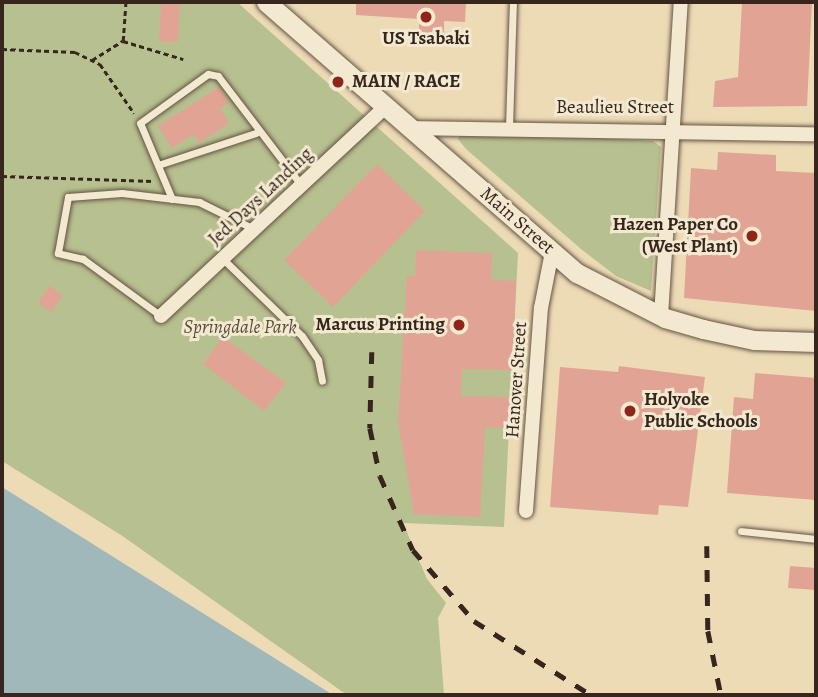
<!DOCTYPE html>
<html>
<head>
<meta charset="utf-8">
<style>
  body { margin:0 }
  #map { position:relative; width:818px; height:697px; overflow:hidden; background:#eddbb6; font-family:Alegreya,serif }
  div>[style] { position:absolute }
  .green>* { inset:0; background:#b7c08f }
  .water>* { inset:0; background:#a0b8ba }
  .building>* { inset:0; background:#e1a494 }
  .path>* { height:2.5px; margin-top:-1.25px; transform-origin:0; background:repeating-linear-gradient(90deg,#36261d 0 5px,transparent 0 8.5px) }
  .roads { filter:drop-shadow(0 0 2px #645343) drop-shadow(0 0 2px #645343) }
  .lane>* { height:7px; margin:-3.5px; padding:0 3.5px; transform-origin:3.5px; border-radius:3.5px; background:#f3e8d0 }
  .street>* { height:14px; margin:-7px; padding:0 7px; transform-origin:7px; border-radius:7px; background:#f3e8d0 }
  .secondary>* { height:19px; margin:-9.5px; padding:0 9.5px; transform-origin:9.5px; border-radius:9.5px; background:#f3e8d0 }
  .rail>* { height:4.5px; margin-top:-2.25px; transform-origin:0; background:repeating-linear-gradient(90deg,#36261d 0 12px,transparent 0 24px) }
  .dots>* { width:19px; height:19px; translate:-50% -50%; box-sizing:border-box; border:4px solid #f3e8d0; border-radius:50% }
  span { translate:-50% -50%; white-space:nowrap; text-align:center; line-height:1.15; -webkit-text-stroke:6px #f3e8d0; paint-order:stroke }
  .poi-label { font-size:19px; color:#36261d; font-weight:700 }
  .left { translate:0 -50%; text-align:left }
  .right { translate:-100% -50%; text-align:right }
  .street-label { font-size:19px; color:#36261d }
  .park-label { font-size:19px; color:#564c3a; font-style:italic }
  .frame { position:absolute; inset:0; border:4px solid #36261d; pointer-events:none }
</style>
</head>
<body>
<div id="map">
  <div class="green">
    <div style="clip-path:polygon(2px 2px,237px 2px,518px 253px,504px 527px,403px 523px,427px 579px,446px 603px,438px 618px,444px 695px,347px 695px,121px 535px,2px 461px)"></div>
    <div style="clip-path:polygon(463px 131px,653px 141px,661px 147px,651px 291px,616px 276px,581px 249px,466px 149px,458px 139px)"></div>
  </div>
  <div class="water">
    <div style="clip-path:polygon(2px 487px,333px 695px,2px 695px)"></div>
  </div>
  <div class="building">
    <div style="clip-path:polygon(161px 2px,180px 2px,178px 42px,159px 41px)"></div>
    <div style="clip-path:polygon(356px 2px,466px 2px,465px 22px,444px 21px,444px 34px,419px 33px,419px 19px,356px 15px)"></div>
    <div style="clip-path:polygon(742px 2px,812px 2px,807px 106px,713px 107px,715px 81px,738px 77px)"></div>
    <div style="clip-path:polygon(219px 87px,229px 103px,220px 108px,229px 123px,199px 143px,194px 134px,172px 148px,158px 126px)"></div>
    <div style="clip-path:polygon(718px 152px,776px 155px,776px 171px,816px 173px,816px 311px,684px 298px,691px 168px,717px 170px)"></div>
    <div style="clip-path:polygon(377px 164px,425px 211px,333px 307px,284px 260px)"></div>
    <div style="clip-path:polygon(416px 250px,492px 253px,491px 280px,516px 281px,513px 370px,462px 369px,461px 396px,510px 397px,509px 428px,485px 427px,480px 517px,414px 514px,398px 422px,407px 276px,415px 276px)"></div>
    <div style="clip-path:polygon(49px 286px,63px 295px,51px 312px,38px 303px)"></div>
    <div style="clip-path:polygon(223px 337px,286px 383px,264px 411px,203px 364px)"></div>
    <div style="clip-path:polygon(619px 366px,705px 377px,688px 507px,659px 505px,658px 515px,550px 507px,560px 367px,618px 372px)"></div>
    <div style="clip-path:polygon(755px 373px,816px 378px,816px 500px,727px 493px,734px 397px,753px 399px)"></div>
    <div style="clip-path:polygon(790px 566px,816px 568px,816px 590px,788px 588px)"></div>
  </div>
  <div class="path">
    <div style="left:123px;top:41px;width:39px;rotate:-86deg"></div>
    <div style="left:2px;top:49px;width:73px;rotate:2.4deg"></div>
    <div style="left:75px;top:52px;width:28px;rotate:26deg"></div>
    <div style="left:100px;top:64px;width:60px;rotate:55.2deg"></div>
    <div style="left:92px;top:60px;width:36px;rotate:-32deg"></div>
    <div style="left:123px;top:41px;width:63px;rotate:16.7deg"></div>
    <div style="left:2px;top:176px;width:151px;rotate:1.9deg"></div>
  </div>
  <div class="roads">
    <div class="lane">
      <div style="left:509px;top:127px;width:125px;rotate:-88.2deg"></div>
      <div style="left:161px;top:164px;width:100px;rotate:-18.1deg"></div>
      <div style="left:172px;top:199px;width:82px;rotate:-112.8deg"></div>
      <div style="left:140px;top:123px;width:84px;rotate:-35.8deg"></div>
      <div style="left:208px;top:74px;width:10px;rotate:11deg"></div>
      <div style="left:218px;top:76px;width:137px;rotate:52.7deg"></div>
      <div style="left:223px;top:259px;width:110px;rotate:44.3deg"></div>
      <div style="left:302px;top:336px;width:29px;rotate:56deg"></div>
      <div style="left:318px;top:360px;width:21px;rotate:79deg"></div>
      <div style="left:161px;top:316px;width:97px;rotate:-143.8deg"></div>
      <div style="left:83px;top:259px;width:26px;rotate:-167deg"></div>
      <div style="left:58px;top:253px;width:57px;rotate:-79.9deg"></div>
      <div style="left:68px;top:197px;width:54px;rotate:-4.2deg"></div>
      <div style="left:122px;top:193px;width:78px;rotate:6.7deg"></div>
      <div style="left:199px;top:202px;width:61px;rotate:26.1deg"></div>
      <div style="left:741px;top:531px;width:75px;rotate:6.1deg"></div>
    </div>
    <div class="street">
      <div style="left:413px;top:128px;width:403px;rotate:0.9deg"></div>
      <div style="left:161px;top:316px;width:309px;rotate:-43deg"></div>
      <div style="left:661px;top:316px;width:315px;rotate:-86.4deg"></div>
      <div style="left:526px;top:511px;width:204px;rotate:-85.8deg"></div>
      <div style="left:541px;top:308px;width:57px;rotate:-78.9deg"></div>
    </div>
    <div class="secondary">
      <div style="left:266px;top:2px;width:413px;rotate:41.1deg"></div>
      <div style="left:577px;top:273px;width:99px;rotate:27.1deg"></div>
      <div style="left:665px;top:318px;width:40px;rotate:16deg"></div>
      <div style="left:703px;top:329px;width:52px;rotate:12.2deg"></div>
      <div style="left:754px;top:340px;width:62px;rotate:1.8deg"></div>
    </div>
  </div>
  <div class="rail">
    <div style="left:372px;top:352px;width:76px;rotate:91.5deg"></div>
    <div style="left:370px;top:428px;width:49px;rotate:78.2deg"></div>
    <div style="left:380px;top:476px;width:81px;rotate:66deg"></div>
    <div style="left:413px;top:550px;width:94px;rotate:49.3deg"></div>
    <div style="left:474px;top:621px;width:138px;rotate:32.3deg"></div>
    <div style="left:707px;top:546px;width:85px;rotate:89.3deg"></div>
    <div style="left:708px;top:631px;width:65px;rotate:78.5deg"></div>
  </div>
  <div class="dots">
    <div style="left:426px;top:17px;background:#8f2418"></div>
    <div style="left:338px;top:82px;background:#8f2418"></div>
    <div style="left:752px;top:236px;background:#8f2418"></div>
    <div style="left:459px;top:325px;background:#8f2418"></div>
    <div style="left:630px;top:411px;background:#8f2418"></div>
  </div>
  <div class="poi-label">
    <span style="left:426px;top:39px">US Tsabaki</span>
    <span class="left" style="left:352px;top:82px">MAIN / RACE</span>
    <span class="right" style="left:738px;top:236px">Hazen Paper Co<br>(West Plant)</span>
    <span class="right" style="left:445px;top:325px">Marcus Printing</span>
    <span class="left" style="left:644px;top:411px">Holyoke<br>Public Schools</span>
  </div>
  <div class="street-label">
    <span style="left:615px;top:108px">Beaulieu Street</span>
    <span style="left:261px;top:197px;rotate:-43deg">Jed Days Landing</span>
    <span style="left:517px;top:221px;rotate:41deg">Main Street</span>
    <span style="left:517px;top:380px;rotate:-86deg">Hanover Street</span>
  </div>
  <div class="park-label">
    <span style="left:240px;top:328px">Springdale Park</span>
  </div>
  <div class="frame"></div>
</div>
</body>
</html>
